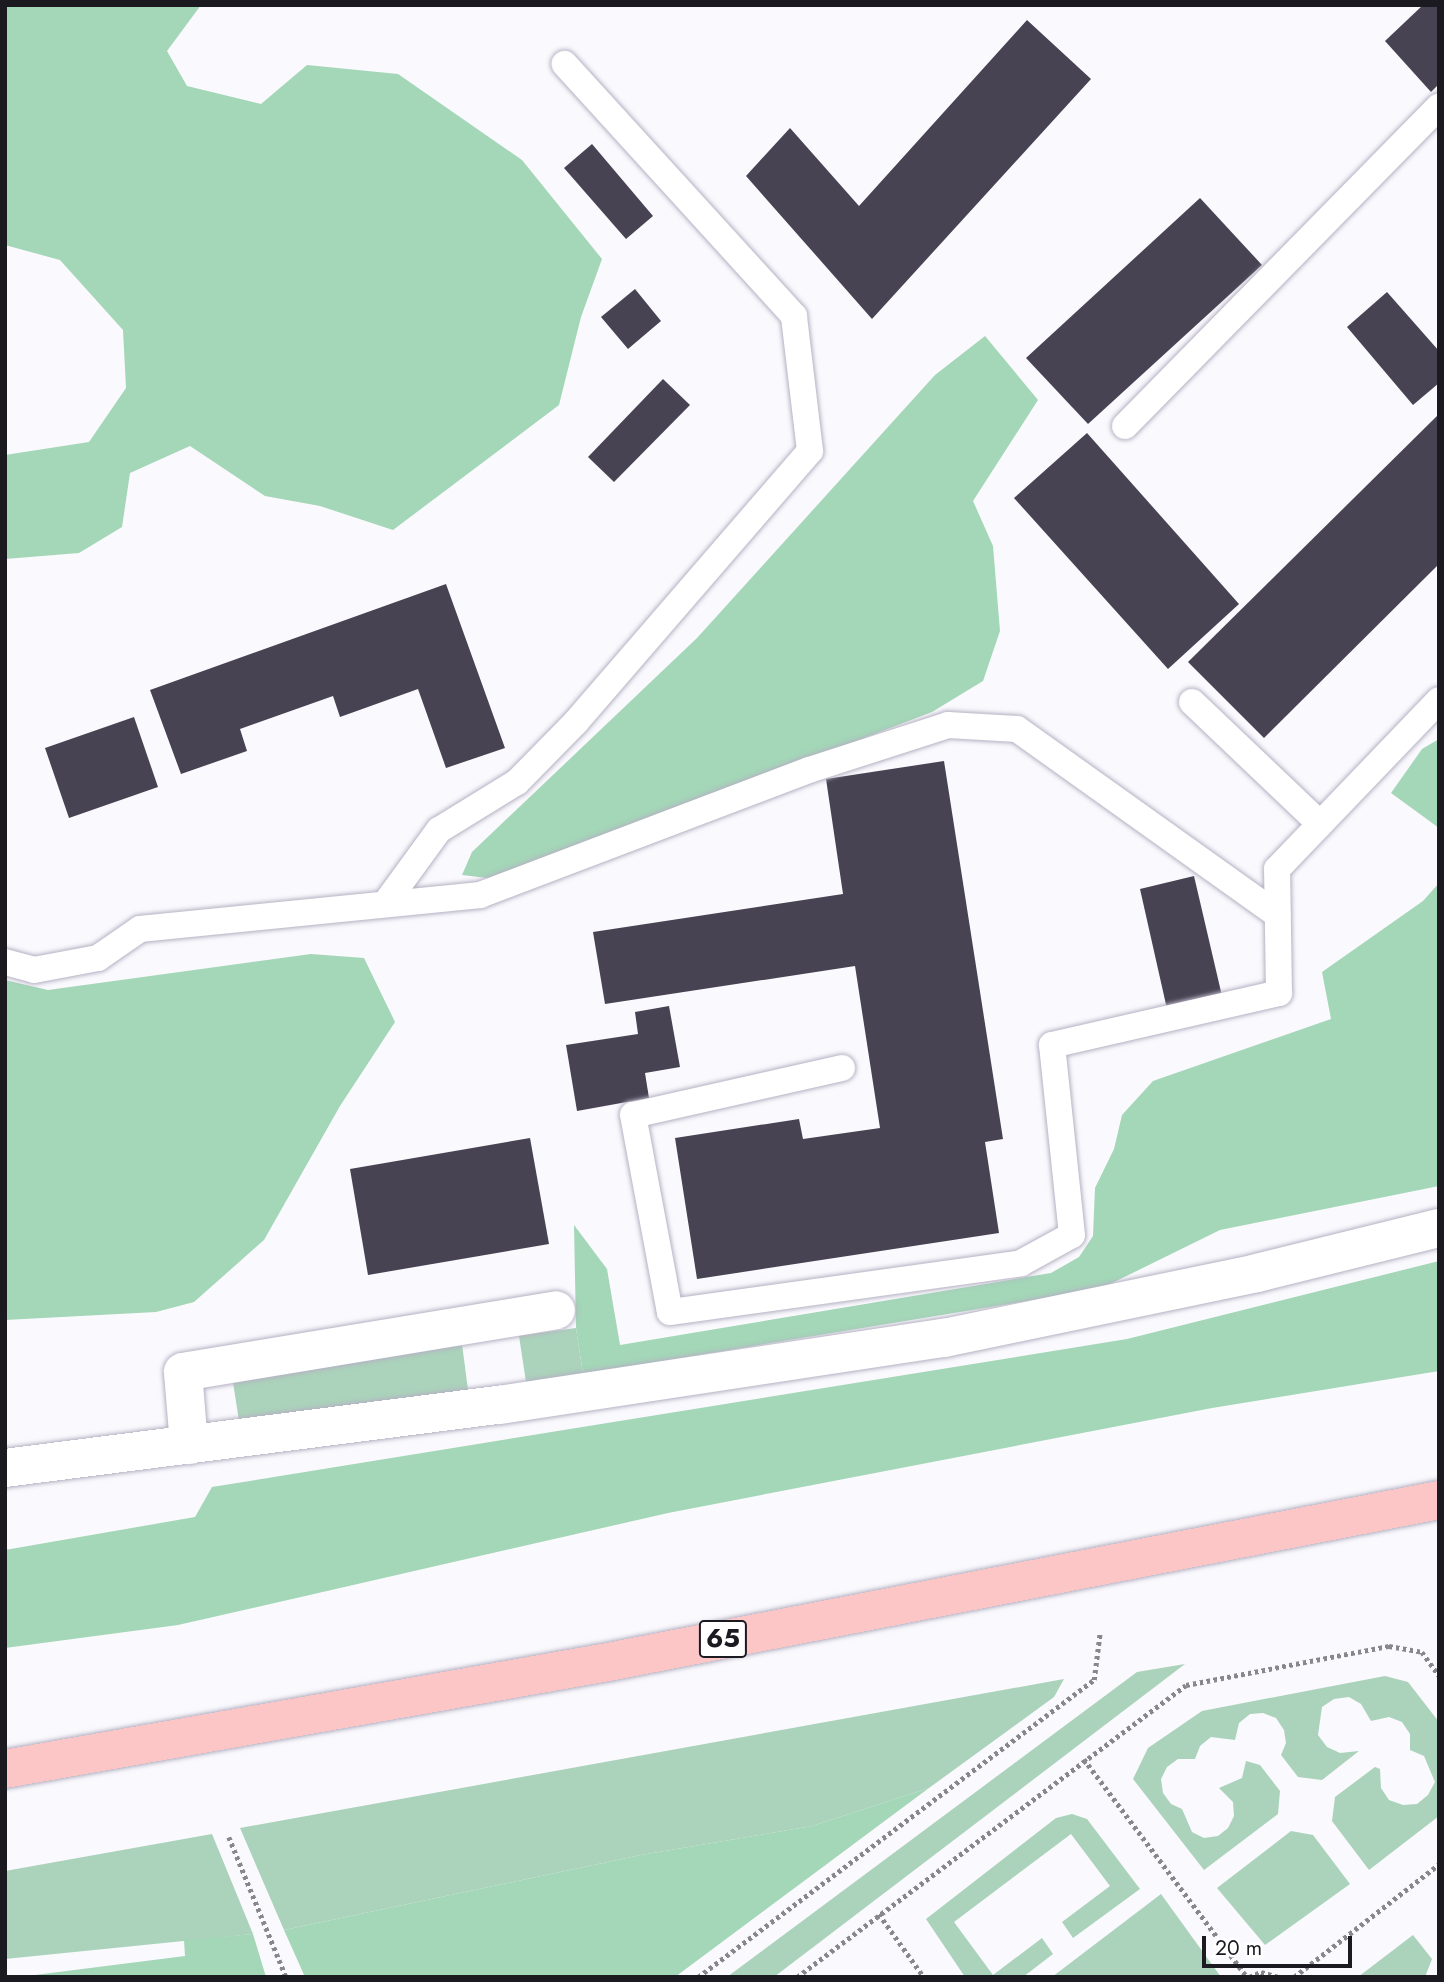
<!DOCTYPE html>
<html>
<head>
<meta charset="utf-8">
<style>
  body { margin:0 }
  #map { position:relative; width:1444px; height:1982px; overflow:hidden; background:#faf9fd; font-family:Jost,sans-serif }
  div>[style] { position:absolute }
  .green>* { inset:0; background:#abd2bb }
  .forest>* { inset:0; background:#a4d6b8 }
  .building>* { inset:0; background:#474352 }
  .path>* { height:4.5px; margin-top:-2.25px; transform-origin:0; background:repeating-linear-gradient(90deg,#88878c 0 3.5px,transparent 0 7px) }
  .roads { filter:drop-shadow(0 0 2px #b5b1c3) drop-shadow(0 0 2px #b5b1c3) }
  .lane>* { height:26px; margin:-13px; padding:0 13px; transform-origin:13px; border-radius:13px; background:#fff }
  .street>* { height:38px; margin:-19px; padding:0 19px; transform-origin:19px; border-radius:19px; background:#fff }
  .primary>* { height:38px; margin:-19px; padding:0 19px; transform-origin:19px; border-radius:19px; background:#fbc6c5 }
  span { translate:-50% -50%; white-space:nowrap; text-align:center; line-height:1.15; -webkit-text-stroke:7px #fff; paint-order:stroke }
  .shield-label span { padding:2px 5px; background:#fff; border:2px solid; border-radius:5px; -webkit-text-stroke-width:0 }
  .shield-label { font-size:26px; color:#1c1a21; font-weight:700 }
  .frame { position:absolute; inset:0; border:7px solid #1c1a21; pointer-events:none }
  .scale { position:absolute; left:1202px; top:1936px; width:150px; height:32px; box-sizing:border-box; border:4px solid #1c1a21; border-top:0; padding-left:9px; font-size:21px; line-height:24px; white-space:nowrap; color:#1c1a21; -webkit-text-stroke:5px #fff; paint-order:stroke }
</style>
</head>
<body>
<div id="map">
  <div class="green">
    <div style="clip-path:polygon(576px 1328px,583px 1374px,526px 1382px,519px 1336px)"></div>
    <div style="clip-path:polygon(462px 1344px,468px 1390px,239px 1421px,232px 1376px)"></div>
    <div style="clip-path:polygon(1185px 1664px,774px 1977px,727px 1977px,1137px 1672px)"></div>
    <div style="clip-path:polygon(1385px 1676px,1408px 1682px,1439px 1722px,1439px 1816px,1369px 1870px,1332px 1821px,1335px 1797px,1375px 1767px,1380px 1769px,1381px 1788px,1389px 1800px,1403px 1805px,1417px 1804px,1428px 1795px,1435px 1782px,1424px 1756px,1410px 1750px,1410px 1734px,1402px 1722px,1389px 1717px,1371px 1721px,1361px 1704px,1349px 1697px,1334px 1699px,1322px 1707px,1318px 1735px,1327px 1747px,1340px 1753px,1359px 1751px,1322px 1780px,1298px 1777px,1281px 1755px,1286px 1743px,1284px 1730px,1276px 1718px,1263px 1713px,1250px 1714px,1239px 1723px,1235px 1740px,1211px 1737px,1200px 1746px,1195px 1759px,1178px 1759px,1167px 1767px,1161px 1779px,1163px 1793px,1171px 1804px,1182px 1809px,1192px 1832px,1204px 1838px,1218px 1836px,1228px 1828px,1234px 1816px,1233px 1802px,1219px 1788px,1242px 1778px,1246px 1761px,1260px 1765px,1280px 1791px,1278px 1814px,1204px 1870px,1133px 1779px,1148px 1748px,1202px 1711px)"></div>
    <div style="clip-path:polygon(1064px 1679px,1054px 1697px,929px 1788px,812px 1826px,641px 1855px,284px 1930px,240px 1828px)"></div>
    <div style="clip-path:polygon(1072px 1814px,1087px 1819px,1140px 1889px,1073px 1938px,1062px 1922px,1110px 1886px,1071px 1834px,954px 1922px,993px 1975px,1042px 1938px,1053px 1954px,1023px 1977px,965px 1977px,926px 1919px,1056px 1818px)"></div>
    <div style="clip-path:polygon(1291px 1831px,1313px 1835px,1350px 1884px,1265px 1945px,1217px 1888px)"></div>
    <div style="clip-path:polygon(212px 1834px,253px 1934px,5px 1959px,5px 1871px)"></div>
    <div style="clip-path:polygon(1161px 1894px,1221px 1977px,1052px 1977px)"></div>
    <div style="clip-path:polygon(1413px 1935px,1432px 1959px,1425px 1977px,1358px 1977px)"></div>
  </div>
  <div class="forest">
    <div style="clip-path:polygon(5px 5px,201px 5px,167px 51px,187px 86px,261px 104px,307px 65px,398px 74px,522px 160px,602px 259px,581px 317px,559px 405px,393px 530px,320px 506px,265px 496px,190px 446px,130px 473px,122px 527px,79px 553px,5px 559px,5px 455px,89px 442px,126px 388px,123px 330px,60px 260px,5px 245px)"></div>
    <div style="clip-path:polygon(985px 336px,1038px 400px,973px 501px,993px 546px,1000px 631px,983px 681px,932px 712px,496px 879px,462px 875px,472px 852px,697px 638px,935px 375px)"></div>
    <div style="clip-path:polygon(1439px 739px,1439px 828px,1391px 793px,1422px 749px)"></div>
    <div style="clip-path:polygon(1439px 883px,1439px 1186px,1220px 1230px,1100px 1289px,583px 1374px,576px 1328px,574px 1225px,607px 1269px,620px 1345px,1051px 1273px,1079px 1257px,1093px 1236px,1095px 1188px,1114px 1149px,1122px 1115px,1153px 1081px,1331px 1019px,1322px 972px,1423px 901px)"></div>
    <div style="clip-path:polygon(311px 954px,364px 958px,395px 1022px,340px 1106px,264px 1240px,194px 1302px,156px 1312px,5px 1320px,5px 980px,48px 990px)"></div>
    <div style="clip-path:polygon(1439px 1261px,1439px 1371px,1212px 1408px,668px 1513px,178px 1625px,5px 1648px,5px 1550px,195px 1517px,212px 1487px,1127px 1339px)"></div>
    <div style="clip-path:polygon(929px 1788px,675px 1977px,305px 1977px,284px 1930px,641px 1855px,812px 1826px)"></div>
    <div style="clip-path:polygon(253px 1934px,266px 1977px,19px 1977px,185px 1956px,184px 1940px)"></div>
  </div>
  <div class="building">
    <div style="clip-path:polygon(1423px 5px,1439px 5px,1439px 84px,1431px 92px,1385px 41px)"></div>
    <div style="clip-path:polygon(1027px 20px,1091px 79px,872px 319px,746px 176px,790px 128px,859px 206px)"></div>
    <div style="clip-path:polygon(592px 144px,653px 216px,626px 239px,564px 168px)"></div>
    <div style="clip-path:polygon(1200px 198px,1262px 265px,1088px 424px,1026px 358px)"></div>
    <div style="clip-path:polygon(635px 289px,661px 321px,628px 349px,601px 317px)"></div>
    <div style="clip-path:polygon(1387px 292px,1439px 351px,1439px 383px,1413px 405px,1347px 327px)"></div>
    <div style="clip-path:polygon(663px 379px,690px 405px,614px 482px,588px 457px)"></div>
    <div style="clip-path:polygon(1439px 414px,1439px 564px,1264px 738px,1188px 662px)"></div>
    <div style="clip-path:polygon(1087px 433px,1239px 604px,1168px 669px,1014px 498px)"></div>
    <div style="clip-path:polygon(446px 584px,505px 748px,446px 768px,418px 689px,340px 717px,333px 696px,240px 729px,247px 751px,181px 774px,150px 690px)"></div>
    <div style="clip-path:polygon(134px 717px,158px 787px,69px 818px,45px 748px)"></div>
    <div style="clip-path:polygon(944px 761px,1003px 1139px,985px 1142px,999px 1233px,697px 1279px,675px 1138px,799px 1119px,803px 1139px,880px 1128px,855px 966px,605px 1004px,593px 932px,843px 894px,826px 779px)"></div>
    <div style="clip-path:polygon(1194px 876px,1222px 996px,1167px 1009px,1140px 889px)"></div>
    <div style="clip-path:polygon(669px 1006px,680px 1067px,645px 1073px,649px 1098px,577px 1111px,566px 1045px,638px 1034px,635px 1012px)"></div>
    <div style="clip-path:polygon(530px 1138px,549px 1244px,368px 1275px,350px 1169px)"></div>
  </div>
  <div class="path">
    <div style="left:1084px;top:1759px;width:272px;rotate:53.2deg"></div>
    <div style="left:229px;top:1837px;width:151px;rotate:67.8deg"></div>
    <div style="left:879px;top:1914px;width:77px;rotate:54.5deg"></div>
    <div style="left:698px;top:1977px;width:495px;rotate:-36.9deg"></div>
    <div style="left:1094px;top:1680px;width:48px;rotate:-82.9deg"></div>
    <div style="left:797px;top:1977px;width:486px;rotate:-36.9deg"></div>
    <div style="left:1186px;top:1685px;width:207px;rotate:-10.9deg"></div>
    <div style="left:1389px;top:1646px;width:34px;rotate:10deg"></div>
    <div style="left:1422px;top:1652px;width:29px;rotate:54deg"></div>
    <div style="left:1249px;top:1977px;width:13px;rotate:-23deg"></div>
    <div style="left:1261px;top:1972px;width:19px;rotate:16deg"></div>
    <div style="left:1294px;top:1977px;width:184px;rotate:-37.9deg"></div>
  </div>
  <div class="roads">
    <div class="lane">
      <div style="left:1125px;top:426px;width:448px;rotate:-45.5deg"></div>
      <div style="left:1192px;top:702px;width:177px;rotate:43.6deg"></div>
      <div style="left:385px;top:904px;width:92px;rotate:-53.9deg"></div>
      <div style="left:439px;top:830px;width:92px;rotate:-31.6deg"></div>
      <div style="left:517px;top:782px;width:84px;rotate:-45.5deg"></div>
      <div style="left:576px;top:722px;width:358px;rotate:-49.2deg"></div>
      <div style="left:810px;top:451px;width:136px;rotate:-96.8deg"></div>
      <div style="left:794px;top:316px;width:341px;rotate:-132.3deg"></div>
      <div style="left:5px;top:962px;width:30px;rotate:15deg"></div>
      <div style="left:34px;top:970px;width:65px;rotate:-10.6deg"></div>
      <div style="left:98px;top:958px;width:51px;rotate:-34.6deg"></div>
      <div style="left:140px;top:929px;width:342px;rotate:-5.7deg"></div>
      <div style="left:480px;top:895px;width:352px;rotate:-20.8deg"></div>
      <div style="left:809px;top:770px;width:146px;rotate:-17.9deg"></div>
      <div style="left:948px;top:725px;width:69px;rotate:3.3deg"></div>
      <div style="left:1017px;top:729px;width:320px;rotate:35.5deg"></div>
      <div style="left:842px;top:1068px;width:214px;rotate:167.3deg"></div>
      <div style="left:633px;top:1115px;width:200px;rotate:79.4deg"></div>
      <div style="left:670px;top:1312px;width:354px;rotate:-7.9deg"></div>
      <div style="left:1021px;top:1263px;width:58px;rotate:-28.8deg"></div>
      <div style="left:1072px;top:1235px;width:191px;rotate:-96deg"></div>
      <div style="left:1052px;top:1045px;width:233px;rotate:-12.9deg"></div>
      <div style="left:1279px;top:993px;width:124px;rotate:-90.9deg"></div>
      <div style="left:1277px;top:869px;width:234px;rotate:-46.2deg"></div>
    </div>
    <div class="street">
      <div style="left:189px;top:1445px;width:73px;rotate:-94.7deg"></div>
      <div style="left:183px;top:1372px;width:378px;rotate:-9.4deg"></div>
      <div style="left:5px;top:1468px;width:498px;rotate:-7.3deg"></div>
      <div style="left:499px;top:1405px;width:450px;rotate:-8.6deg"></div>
      <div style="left:944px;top:1338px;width:320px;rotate:-11.7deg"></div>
      <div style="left:1257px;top:1273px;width:187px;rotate:-13.9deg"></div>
    </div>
    <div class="primary">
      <div style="left:5px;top:1769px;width:612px;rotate:-10.06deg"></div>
      <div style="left:608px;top:1662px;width:847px;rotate:-11.03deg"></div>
    </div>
  </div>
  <div class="shield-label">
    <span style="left:723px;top:1639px">65</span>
  </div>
  <div class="frame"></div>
  <div class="scale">20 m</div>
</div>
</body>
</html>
